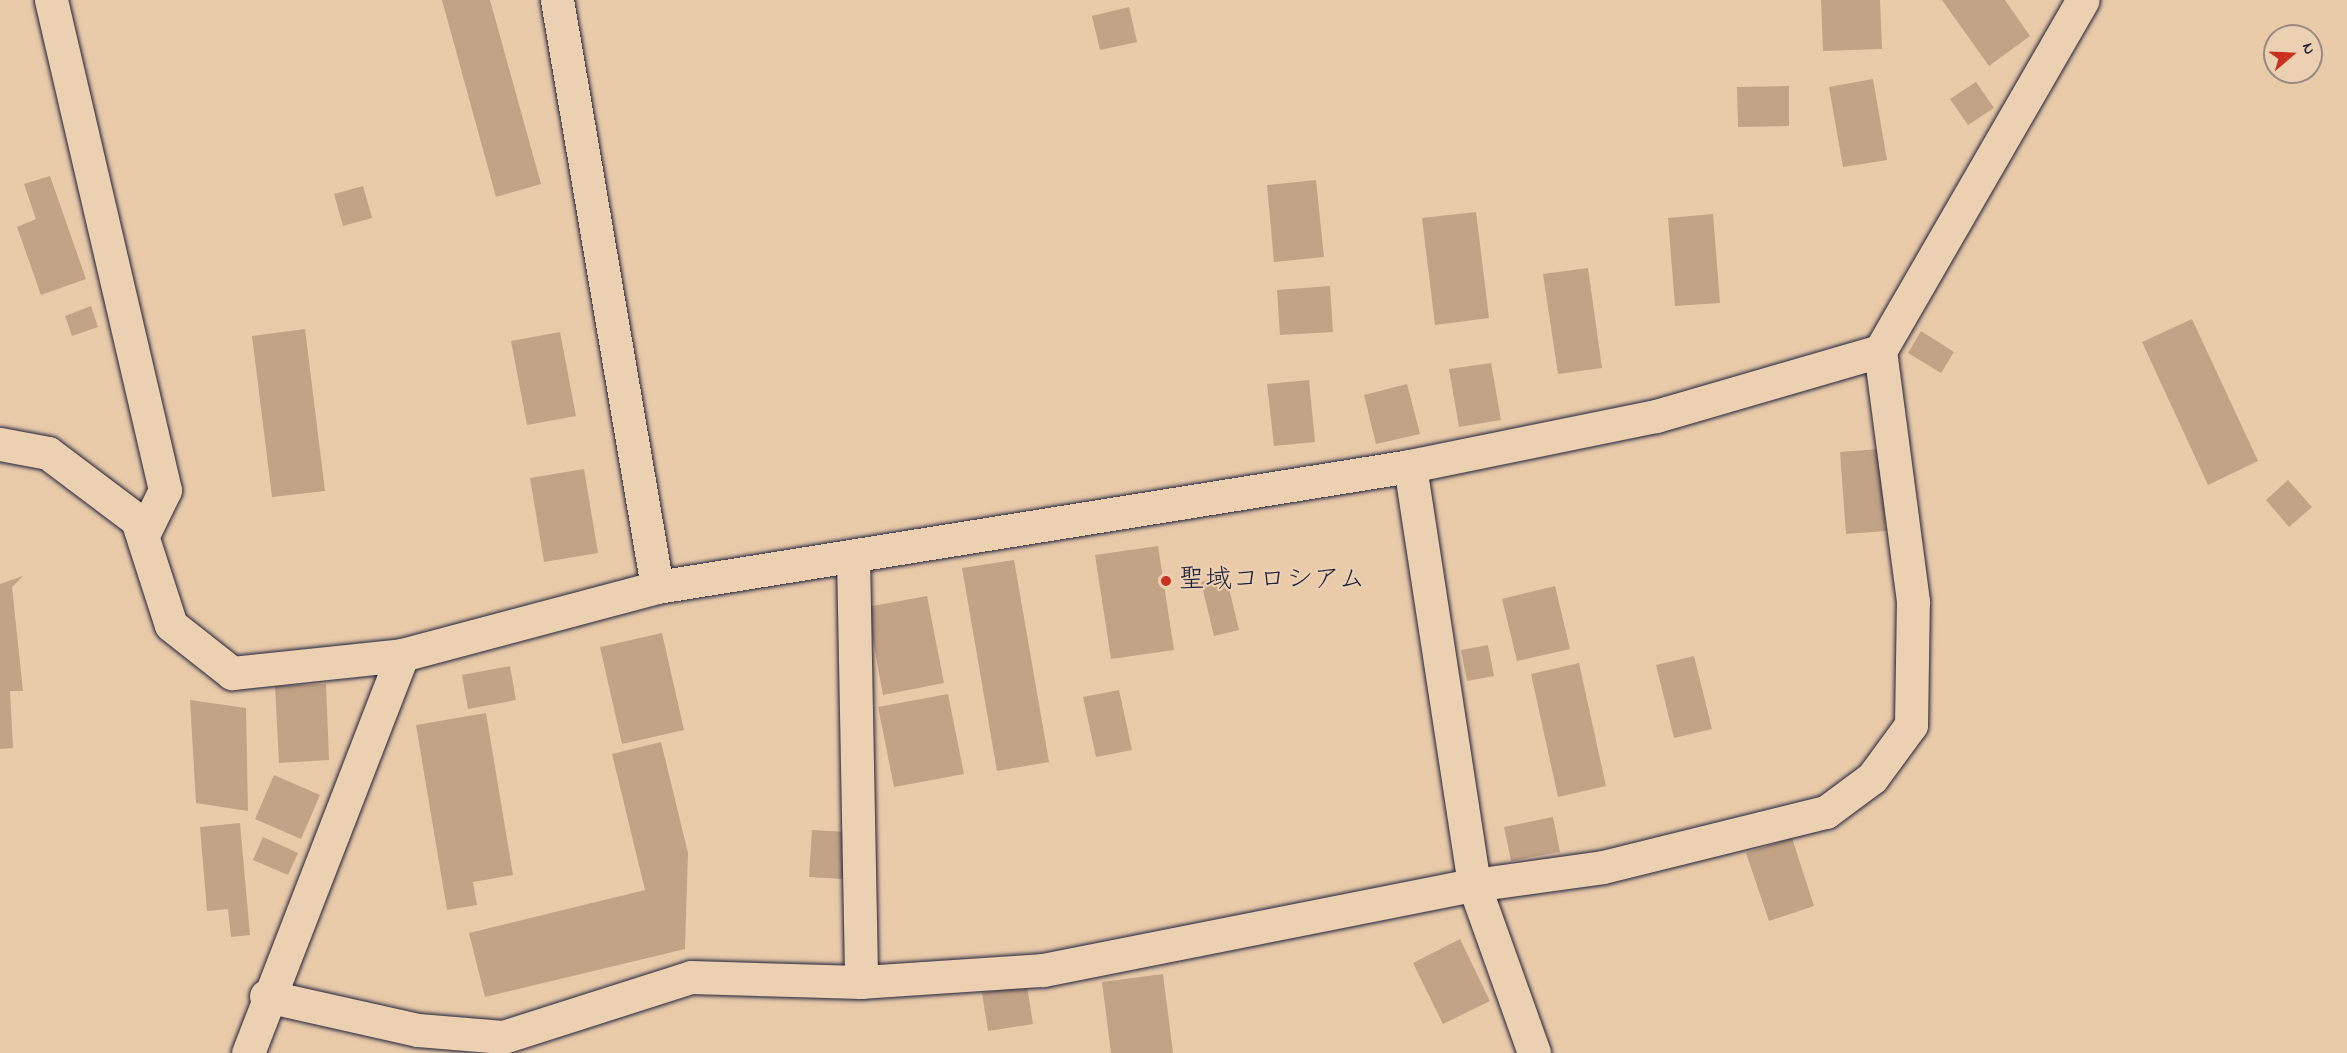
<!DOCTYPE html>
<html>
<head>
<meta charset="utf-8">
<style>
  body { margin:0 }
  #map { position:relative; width:2347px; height:1053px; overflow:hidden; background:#e9cbaa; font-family:"Indie Flower","Klee One",sans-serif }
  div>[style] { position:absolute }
  .building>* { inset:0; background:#c2a386 }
  .roads { filter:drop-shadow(0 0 2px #22223b) drop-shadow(0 0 2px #22223b) }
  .minor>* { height:33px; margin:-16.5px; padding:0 16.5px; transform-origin:16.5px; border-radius:16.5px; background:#ebd0b2 }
  .dots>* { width:16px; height:16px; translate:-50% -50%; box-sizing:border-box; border:3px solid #ebd0b2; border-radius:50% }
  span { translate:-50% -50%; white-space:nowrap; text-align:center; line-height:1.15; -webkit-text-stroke:4.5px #ebd0b2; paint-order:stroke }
  .poi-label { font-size:27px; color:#22223b }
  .left { translate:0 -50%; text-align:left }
  .north { position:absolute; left:2263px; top:24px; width:60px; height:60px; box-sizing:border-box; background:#ebd0b2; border:2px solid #9b8a82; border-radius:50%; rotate:71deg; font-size:16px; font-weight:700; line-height:24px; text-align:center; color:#22223b }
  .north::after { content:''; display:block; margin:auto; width:21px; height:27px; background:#c8321e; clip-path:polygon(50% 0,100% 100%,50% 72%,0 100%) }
</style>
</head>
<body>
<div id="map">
  <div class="building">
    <div style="clip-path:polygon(442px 0,490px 0,541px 184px,496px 197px)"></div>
    <div style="clip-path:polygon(1821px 0,1880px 0,1882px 49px,1823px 51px)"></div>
    <div style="clip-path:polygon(1942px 0,2005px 0,2030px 36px,1989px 66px)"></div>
    <div style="clip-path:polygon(1129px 7px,1137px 42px,1100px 50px,1092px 16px)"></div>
    <div style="clip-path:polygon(1873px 79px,1887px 160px,1843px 167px,1829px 87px)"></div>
    <div style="clip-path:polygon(1976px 82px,1994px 108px,1968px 125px,1950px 99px)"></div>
    <div style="clip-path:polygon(1789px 86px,1789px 126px,1738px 127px,1737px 87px)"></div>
    <div style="clip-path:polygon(50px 176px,86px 279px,41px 295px,17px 227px,36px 219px,24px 184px)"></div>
    <div style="clip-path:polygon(1316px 180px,1324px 257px,1274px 262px,1267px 185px)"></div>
    <div style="clip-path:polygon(363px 186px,372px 218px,343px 226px,334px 194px)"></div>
    <div style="clip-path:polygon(1476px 212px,1489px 318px,1435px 325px,1422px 218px)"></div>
    <div style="clip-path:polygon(1713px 214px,1720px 303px,1675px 306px,1668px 218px)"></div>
    <div style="clip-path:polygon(1588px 268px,1602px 368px,1558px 374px,1543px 274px)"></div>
    <div style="clip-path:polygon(1330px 286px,1333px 332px,1280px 335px,1277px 290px)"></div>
    <div style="clip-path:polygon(91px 306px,98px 327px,72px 336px,65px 316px)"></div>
    <div style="clip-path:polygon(2192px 319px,2258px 461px,2208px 485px,2142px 342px)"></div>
    <div style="clip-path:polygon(305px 329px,325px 491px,272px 497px,252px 336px)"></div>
    <div style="clip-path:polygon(1921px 331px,1954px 352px,1941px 373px,1908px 353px)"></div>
    <div style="clip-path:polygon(560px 332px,576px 416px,527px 425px,511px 341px)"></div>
    <div style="clip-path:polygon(1491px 363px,1501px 420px,1459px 427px,1449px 369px)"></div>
    <div style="clip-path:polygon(1309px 380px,1315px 442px,1274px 446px,1267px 384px)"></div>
    <div style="clip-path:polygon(1407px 384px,1420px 434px,1376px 444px,1364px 395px)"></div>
    <div style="clip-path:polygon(1879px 449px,1886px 531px,1846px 534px,1840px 452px)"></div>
    <div style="clip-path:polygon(584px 469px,598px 553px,544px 562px,530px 478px)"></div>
    <div style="clip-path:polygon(2288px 480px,2312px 507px,2289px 527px,2266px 500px)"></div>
    <div style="clip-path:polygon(1158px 546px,1174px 650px,1111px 659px,1095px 555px)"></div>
    <div style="clip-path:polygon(1014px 560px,1049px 762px,997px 771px,962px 568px)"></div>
    <div style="clip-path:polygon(23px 576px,12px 587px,23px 691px,10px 691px,13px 748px,0 749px,0 584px)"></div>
    <div style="clip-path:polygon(1226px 576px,1239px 630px,1214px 636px,1201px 582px)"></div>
    <div style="clip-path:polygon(1555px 586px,1570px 649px,1517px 661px,1502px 599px)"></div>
    <div style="clip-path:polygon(927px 596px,944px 683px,883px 695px,867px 607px)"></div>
    <div style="clip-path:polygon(662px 633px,684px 730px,622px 744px,600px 647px)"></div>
    <div style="clip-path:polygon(1488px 645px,1494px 676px,1467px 681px,1461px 650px)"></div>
    <div style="clip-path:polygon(1694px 656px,1712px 729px,1674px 738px,1656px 665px)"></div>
    <div style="clip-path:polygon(1579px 663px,1606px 786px,1558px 797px,1531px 674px)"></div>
    <div style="clip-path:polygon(510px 666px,516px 700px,468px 709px,462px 675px)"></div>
    <div style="clip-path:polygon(326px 684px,329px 760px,279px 763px,275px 686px)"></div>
    <div style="clip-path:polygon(1119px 690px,1132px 750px,1096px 757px,1083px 697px)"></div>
    <div style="clip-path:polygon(948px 694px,964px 774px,894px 787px,878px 707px)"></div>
    <div style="clip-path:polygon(190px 700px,246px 708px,248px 811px,196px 803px)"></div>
    <div style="clip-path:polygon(486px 713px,513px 875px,473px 882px,477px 905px,447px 910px,416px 725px)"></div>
    <div style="clip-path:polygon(661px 742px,688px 853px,685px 949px,485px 997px,469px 933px,645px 890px,612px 754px)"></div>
    <div style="clip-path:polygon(274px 775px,320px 795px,301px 839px,255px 819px)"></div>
    <div style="clip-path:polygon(1553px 817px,1560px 852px,1511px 861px,1504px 827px)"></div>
    <div style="clip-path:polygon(240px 823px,250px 935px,231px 937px,228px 909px,207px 911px,200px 827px)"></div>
    <div style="clip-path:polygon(812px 830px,847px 832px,844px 879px,809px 877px)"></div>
    <div style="clip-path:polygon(263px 837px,298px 853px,288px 875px,253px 860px)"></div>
    <div style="clip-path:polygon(1792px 838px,1814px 906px,1769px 921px,1746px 853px)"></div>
    <div style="clip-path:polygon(1460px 939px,1490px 1001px,1443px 1024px,1413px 963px)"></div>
    <div style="clip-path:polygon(1163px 974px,1173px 1053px,1111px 1053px,1102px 982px)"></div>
    <div style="clip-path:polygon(1027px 986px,1033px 1024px,988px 1031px,982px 993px)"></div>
  </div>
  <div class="roads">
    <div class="minor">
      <div style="left:51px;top:0;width:503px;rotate:76.9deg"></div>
      <div style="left:165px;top:490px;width:50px;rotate:116.1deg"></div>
      <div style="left:557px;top:0;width:595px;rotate:80.33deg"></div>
      <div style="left:0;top:444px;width:49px;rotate:10.6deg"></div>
      <div style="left:48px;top:453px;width:111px;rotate:37deg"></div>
      <div style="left:137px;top:520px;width:110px;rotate:72.1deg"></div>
      <div style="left:171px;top:625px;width:78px;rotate:38.2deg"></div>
      <div style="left:232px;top:673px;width:171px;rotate:-6deg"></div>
      <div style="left:1410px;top:466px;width:424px;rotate:81.3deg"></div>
      <div style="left:1474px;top:885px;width:178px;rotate:70.3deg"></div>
      <div style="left:853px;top:556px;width:426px;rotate:88.9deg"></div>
      <div style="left:266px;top:996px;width:156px;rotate:12.6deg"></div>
      <div style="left:418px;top:1030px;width:85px;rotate:4.7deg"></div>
      <div style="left:503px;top:1037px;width:197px;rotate:-17.7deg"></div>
      <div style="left:691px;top:977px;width:170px;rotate:1.7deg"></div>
      <div style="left:861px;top:982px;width:182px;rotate:-3.8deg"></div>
      <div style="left:1043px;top:970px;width:439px;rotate:-11.2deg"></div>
      <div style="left:1474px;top:885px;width:130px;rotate:-7.9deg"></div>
      <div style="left:1603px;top:867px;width:230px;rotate:-13.9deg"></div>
      <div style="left:1826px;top:812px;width:57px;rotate:-36.5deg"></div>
      <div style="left:1872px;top:778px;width:66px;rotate:-53.7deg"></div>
      <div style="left:1911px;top:725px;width:124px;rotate:-89.1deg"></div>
      <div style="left:1913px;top:601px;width:252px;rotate:-97.5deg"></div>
      <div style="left:248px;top:1053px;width:427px;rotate:-68.8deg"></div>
      <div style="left:402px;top:655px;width:264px;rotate:-14.9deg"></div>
      <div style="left:657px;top:587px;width:763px;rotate:-9.13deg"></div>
      <div style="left:1410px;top:466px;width:251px;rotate:-11.5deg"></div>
      <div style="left:1656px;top:416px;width:233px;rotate:-16.2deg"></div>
      <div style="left:1880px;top:351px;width:405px;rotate:-60deg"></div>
    </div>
  </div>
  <div class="dots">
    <div style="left:1166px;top:581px;background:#c8321e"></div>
  </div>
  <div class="poi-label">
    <span class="left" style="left:1178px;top:581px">聖域コロシアム</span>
  </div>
  <div class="north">N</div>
</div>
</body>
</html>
